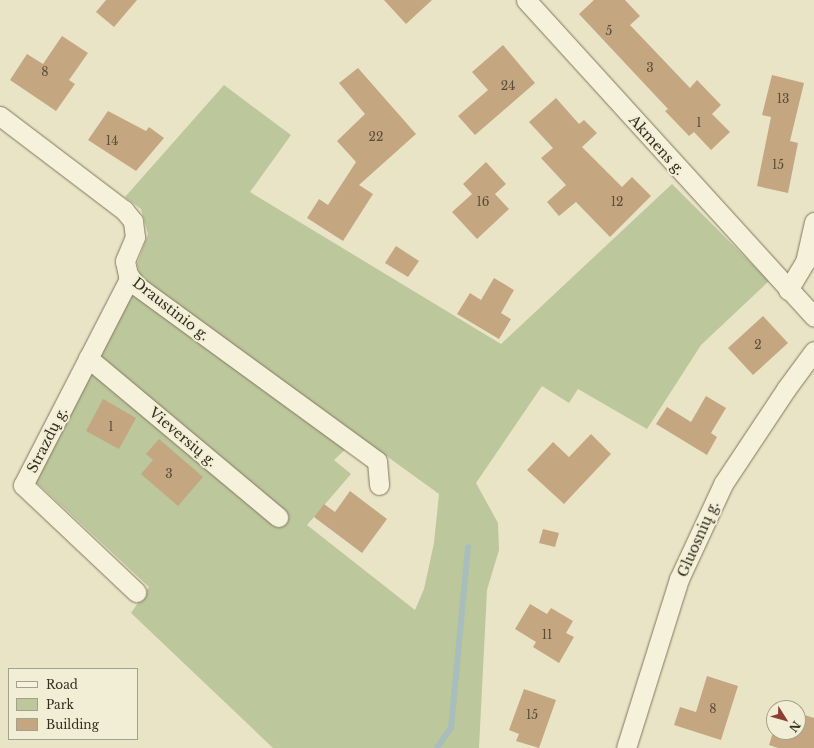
<!DOCTYPE html>
<html>
<head>
<meta charset="utf-8">
<style>
  body { margin:0 }
  #map { position:relative; width:814px; height:748px; overflow:hidden; background:#eae4c7; font-family:"Libre Baskerville",serif }
  div>[style] { position:absolute }
  .green>* { inset:0; background:#bcc79c }
  .stream>* { height:5.5px; margin:-2.75px; padding:0 2.75px; transform-origin:2.75px; border-radius:2.75px; background:#a8bebb }
  .building>* { inset:0; background:#c4a681 }
  .roads { filter:drop-shadow(0 0 1px #83775e) drop-shadow(0 0 1px #83775e) }
  .minor>* { height:19px; margin:-9.5px; padding:0 9.5px; transform-origin:9.5px; border-radius:9.5px; background:#f5f1da }
  span { translate:-50% -50%; white-space:nowrap; text-align:center; line-height:1.15; -webkit-text-stroke:4px #f2eed6; paint-order:stroke }
  .number-label { font-size:12px; color:#594c38 }
  .number-label span { -webkit-text-stroke-width:0 }
  .street-label { font-size:14px; color:#352e20 }
  .legend { position:absolute; left:8px; top:668px; width:130px; height:72px; box-sizing:border-box; background:#f2eed6; border:1px solid #a6a18d; margin:0; padding:5px 7px; list-style:none; font-size:12px; color:#352e20 }
  .legend li { display:flex; align-items:center; gap:8px; height:20px }
  .legend b { width:20px; border:1px solid #a6a18d }
  .north { position:absolute; left:766px; top:700px; width:40px; height:40px; box-sizing:border-box; background:#f2eed6; border:1px solid #a6a18d; border-radius:50%; rotate:127deg; font-size:11px; font-weight:700; line-height:16px; text-align:center; color:#352e20 }
  .north::after { content:''; display:block; margin:auto; width:14px; height:18px; background:#8c4035; clip-path:polygon(50% 0,100% 100%,50% 72%,0 100%) }
</style>
</head>
<body>
<div id="map">
  <div class="green">
    <div style="clip-path:polygon(224px 85px,291px 135px,250px 192px,501px 344px,672px 184px,769px 281px,701px 345px,647px 429px,578px 389px,569px 403px,542px 386px,476px 483px,498px 523px,499px 550px,487px 590px,479px 748px,273px 748px,131px 613px,149px 587px,35px 481px,130px 290px,349px 446px,334px 460px,351px 474px,307px 525px,415px 610px,424px 589px,434px 543px,439px 494px,141px 278px,137px 264px,148px 234px,141px 209px,125px 197px)"></div>
  </div>
  <div class="stream">
    <div style="left:437px;top:748px;width:24px;rotate:-55deg"></div>
    <div style="left:451px;top:728px;width:181px;rotate:-84.6deg"></div>
  </div>
  <div class="building">
    <div style="clip-path:polygon(106px 0,137px 0,114px 27px,96px 12px)"></div>
    <div style="clip-path:polygon(384px 0,432px 0,406px 24px)"></div>
    <div style="clip-path:polygon(594px 0,625px 0,640px 16px,630px 25px,690px 88px,697px 80px,721px 105px,712px 114px,730px 132px,711px 150px,694px 132px,689px 136px,665px 111px,668px 109px,579px 14px)"></div>
    <div style="clip-path:polygon(62px 36px,88px 53px,69px 80px,75px 84px,56px 111px,10px 80px,27px 54px,43px 64px)"></div>
    <div style="clip-path:polygon(503px 45px,535px 83px,475px 135px,458px 116px,488px 90px,472px 72px)"></div>
    <div style="clip-path:polygon(358px 68px,416px 134px,359px 185px,373px 194px,343px 241px,307px 218px,319px 199px,328px 205px,356px 162px,337px 141px,365px 114px,339px 83px)"></div>
    <div style="clip-path:polygon(772px 75px,804px 83px,790px 141px,798px 143px,788px 193px,757px 186px,771px 117px,762px 115px)"></div>
    <div style="clip-path:polygon(556px 98px,579px 124px,584px 120px,597px 133px,582px 147px,622px 187px,632px 177px,651px 196px,610px 237px,576px 202px,559px 216px,547px 202px,566px 185px,541px 158px,553px 148px,529px 122px)"></div>
    <div style="clip-path:polygon(108px 111px,146px 131px,149px 127px,164px 138px,136px 171px,88px 140px)"></div>
    <div style="clip-path:polygon(486px 162px,506px 184px,495px 194px,509px 209px,477px 239px,452px 212px,472px 194px,463px 184px)"></div>
    <div style="clip-path:polygon(396px 246px,419px 261px,408px 277px,385px 263px)"></div>
    <div style="clip-path:polygon(494px 278px,514px 290px,501px 313px,511px 319px,499px 339px,457px 314px,470px 293px,481px 300px)"></div>
    <div style="clip-path:polygon(763px 316px,788px 343px,753px 375px,728px 348px)"></div>
    <div style="clip-path:polygon(706px 396px,726px 408px,711px 433px,717px 437px,707px 455px,656px 424px,667px 407px,691px 422px)"></div>
    <div style="clip-path:polygon(103px 399px,136px 418px,119px 449px,86px 431px)"></div>
    <div style="clip-path:polygon(591px 434px,611px 454px,564px 504px,527px 470px,553px 442px,569px 457px)"></div>
    <div style="clip-path:polygon(159px 439px,203px 477px,178px 506px,141px 474px,153px 460px,146px 454px)"></div>
    <div style="clip-path:polygon(350px 491px,387px 519px,362px 553px,314px 517px,324px 504px,335px 512px)"></div>
    <div style="clip-path:polygon(543px 529px,559px 533px,555px 547px,539px 543px)"></div>
    <div style="clip-path:polygon(530px 604px,547px 614px,551px 608px,573px 621px,566px 633px,574px 637px,559px 663px,533px 647px,536px 642px,515px 629px)"></div>
    <div style="clip-path:polygon(707px 676px,738px 686px,721px 740px,674px 725px,680px 707px,696px 712px)"></div>
    <div style="clip-path:polygon(524px 689px,556px 700px,539px 748px,516px 741px,519px 734px,509px 730px)"></div>
    <div style="clip-path:polygon(798px 713px,814px 718px,814px 748px,778px 748px,769px 745px,774px 729px,774px 732px,798px 732px)"></div>
  </div>
  <div class="roads">
    <div class="minor">
      <div style="left:526px;top:0;width:428px;rotate:47.7deg"></div>
      <div style="left:0;top:116px;width:156px;rotate:37.2deg"></div>
      <div style="left:124px;top:210px;width:14px;rotate:51deg"></div>
      <div style="left:133px;top:221px;width:16px;rotate:83deg"></div>
      <div style="left:135px;top:237px;width:26px;rotate:113deg"></div>
      <div style="left:125px;top:261px;width:14px;rotate:78deg"></div>
      <div style="left:128px;top:275px;width:14px;rotate:51deg"></div>
      <div style="left:137px;top:286px;width:297px;rotate:36.1deg"></div>
      <div style="left:377px;top:461px;width:24px;rotate:85deg"></div>
      <div style="left:130px;top:277px;width:234px;rotate:117.2deg"></div>
      <div style="left:23px;top:485px;width:156px;rotate:43.4deg"></div>
      <div style="left:788px;top:290px;width:33px;rotate:-59deg"></div>
      <div style="left:805px;top:262px;width:41px;rotate:-77.3deg"></div>
      <div style="left:88px;top:358px;width:248px;rotate:39.9deg"></div>
      <div style="left:626px;top:748px;width:177px;rotate:-72.6deg"></div>
      <div style="left:679px;top:579px;width:105px;rotate:-65.1deg"></div>
      <div style="left:723px;top:484px;width:114px;rotate:-56.4deg"></div>
      <div style="left:786px;top:389px;width:47px;rotate:-53.6deg"></div>
    </div>
  </div>
  <div class="number-label">
    <span style="left:609px;top:31px">5</span>
    <span style="left:650px;top:68px">3</span>
    <span style="left:45px;top:72px">8</span>
    <span style="left:508px;top:86px">24</span>
    <span style="left:783px;top:99px">13</span>
    <span style="left:699px;top:123px">1</span>
    <span style="left:376px;top:137px">22</span>
    <span style="left:112px;top:141px">14</span>
    <span style="left:778px;top:165px">15</span>
    <span style="left:483px;top:202px">16</span>
    <span style="left:617px;top:202px">12</span>
    <span style="left:758px;top:345px">2</span>
    <span style="left:111px;top:427px">1</span>
    <span style="left:169px;top:474px">3</span>
    <span style="left:547px;top:635px">11</span>
    <span style="left:713px;top:709px">8</span>
    <span style="left:532px;top:715px">15</span>
  </div>
  <div class="street-label">
    <span style="left:657px;top:145px;rotate:48deg">Akmens g.</span>
    <span style="left:171px;top:309px;rotate:38deg">Draustinio g.</span>
    <span style="left:183px;top:437px;rotate:40deg">Vieversių g.</span>
    <span style="left:47px;top:440px;rotate:-63deg">Strazdų g.</span>
    <span style="left:698px;top:539px;rotate:-66deg">Gluosnių g.</span>
  </div>
  <ul class="legend">
  <li><b style="height:5px;background:#f5f1da"></b>Road</li>
  <li><b style="height:11px;background:#bcc79c"></b>Park</li>
  <li><b style="height:11px;background:#c4a681"></b>Building</li>
  </ul>
  <div class="north">N</div>
</div>
</body>
</html>
